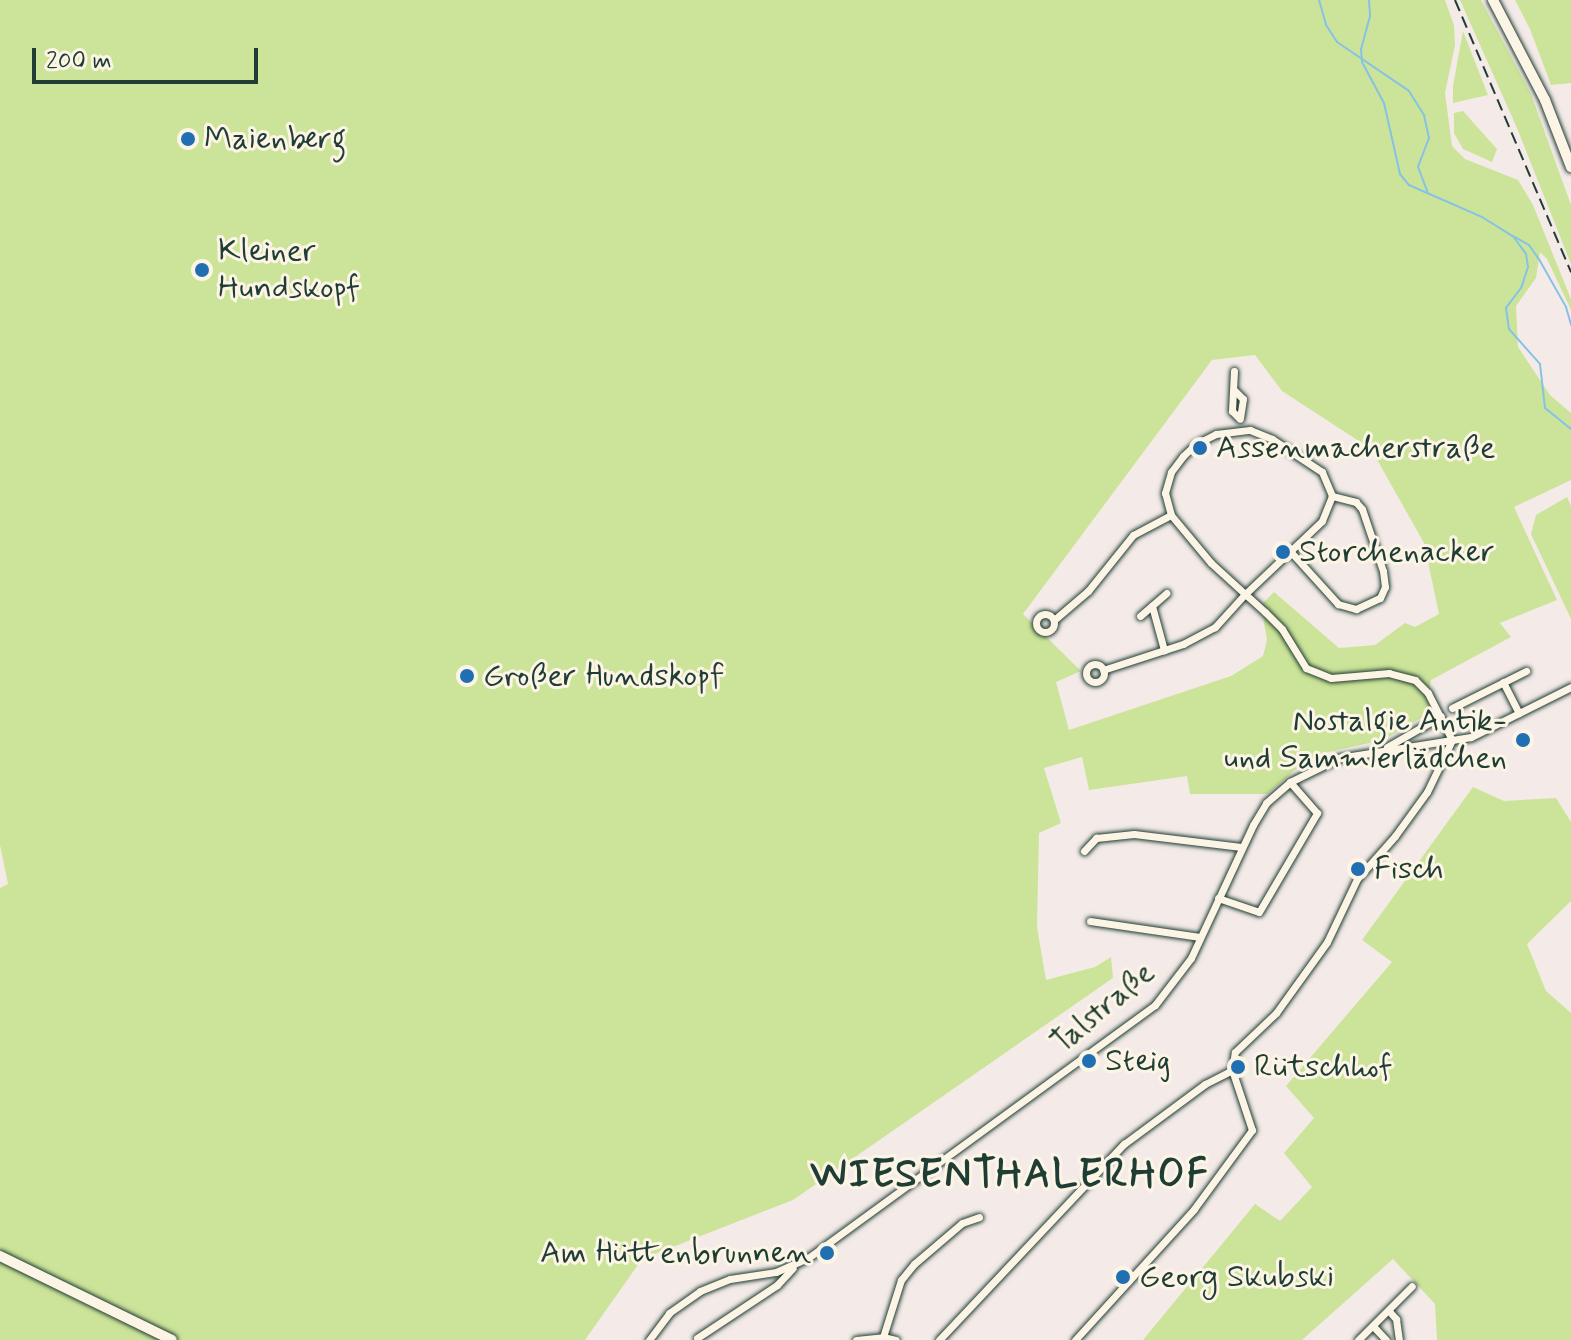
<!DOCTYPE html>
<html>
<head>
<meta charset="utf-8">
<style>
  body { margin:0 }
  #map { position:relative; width:1571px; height:1340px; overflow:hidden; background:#f4ebe8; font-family:Mynerve,sans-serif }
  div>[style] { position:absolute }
  .green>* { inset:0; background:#cce499 }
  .stream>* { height:2px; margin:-1px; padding:0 1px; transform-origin:1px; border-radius:1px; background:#86c2e5 }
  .roads { filter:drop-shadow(0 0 2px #1f3d34) drop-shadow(0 0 2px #1f3d34) }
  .street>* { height:7px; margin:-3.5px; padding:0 3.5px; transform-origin:3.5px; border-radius:3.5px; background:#fcf5e5 }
  .street>.ring { margin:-3.5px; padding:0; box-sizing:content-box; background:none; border:7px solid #fcf5e5; border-radius:50% }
  .secondary>* { height:10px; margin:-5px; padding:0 5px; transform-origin:5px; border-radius:5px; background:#fcf5e5 }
  .rail>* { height:2px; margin-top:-1px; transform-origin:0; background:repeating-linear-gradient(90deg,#1f3d34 0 12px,transparent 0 18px) }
  .dots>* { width:22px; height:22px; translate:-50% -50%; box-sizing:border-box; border:4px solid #fcf5e5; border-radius:50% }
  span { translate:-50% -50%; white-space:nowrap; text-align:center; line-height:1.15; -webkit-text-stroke:6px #fcf5e5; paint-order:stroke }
  .poi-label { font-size:32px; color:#1f3d34 }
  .left { translate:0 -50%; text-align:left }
  .right { translate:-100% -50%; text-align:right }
  .street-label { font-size:32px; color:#1f3d34 }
  .district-label { font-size:40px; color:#1f3d34; font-weight:700; letter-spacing:2px }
  .scale { position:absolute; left:32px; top:48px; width:226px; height:36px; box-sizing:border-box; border:4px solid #1f3d34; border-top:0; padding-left:10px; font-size:24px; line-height:28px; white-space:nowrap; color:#1f3d34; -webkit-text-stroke:6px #fcf5e5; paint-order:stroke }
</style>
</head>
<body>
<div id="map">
  <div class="green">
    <div style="clip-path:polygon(evenodd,0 0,1445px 0,1454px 25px,1455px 45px,1445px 93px,1452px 146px,1465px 159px,1518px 180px,1533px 205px,1571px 299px,1571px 310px,1547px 259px,1540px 252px,1536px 278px,1516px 306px,1518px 347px,1550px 395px,1571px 413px,1571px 480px,1514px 507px,1557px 600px,1500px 623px,1511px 637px,1431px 680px,1427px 700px,1433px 711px,1383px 740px,1324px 753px,1302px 764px,1267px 794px,1190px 794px,1187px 776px,1089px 790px,1082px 757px,1044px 768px,1061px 823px,1039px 833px,1037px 927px,1046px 980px,1095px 967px,1111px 957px,1113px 978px,793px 1200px,642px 1259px,585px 1340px,0 1340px,0 888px,8px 884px,0 845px,0 0,1255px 355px,1282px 391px,1371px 449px,1424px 543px,1439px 614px,1415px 627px,1405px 623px,1375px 645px,1339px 648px,1274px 592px,1261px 605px,1267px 640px,1263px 656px,1231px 676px,1069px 730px,1056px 682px,1081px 671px,1023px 614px,1212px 360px,1255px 355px)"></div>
    <div style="clip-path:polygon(1460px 0,1481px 0,1531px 94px,1571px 205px,1571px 264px,1517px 128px)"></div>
    <div style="clip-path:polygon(1515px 0,1571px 0,1571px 83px,1551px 85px,1530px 29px)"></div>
    <div style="clip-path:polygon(1463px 31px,1488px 95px,1453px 103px,1453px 86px)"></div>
    <div style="clip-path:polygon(1463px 111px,1497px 149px,1492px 162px,1463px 149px,1454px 133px,1454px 113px)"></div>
    <div style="clip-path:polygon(1567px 497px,1571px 506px,1571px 619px,1531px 534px,1536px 515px)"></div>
    <div style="clip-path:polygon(1473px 787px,1504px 801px,1556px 798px,1571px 822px,1571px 901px,1527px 944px,1546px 991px,1571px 1013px,1571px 1340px,1437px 1340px,1435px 1304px,1393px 1259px,1302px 1340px,1143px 1340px,1255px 1204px,1280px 1221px,1312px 1187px,1284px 1153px,1314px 1118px,1286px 1086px,1392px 962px,1362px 940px)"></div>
  </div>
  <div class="stream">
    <div style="left:1319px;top:0;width:26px;rotate:74deg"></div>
    <div style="left:1326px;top:25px;width:20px;rotate:57deg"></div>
    <div style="left:1337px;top:42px;width:87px;rotate:34.2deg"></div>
    <div style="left:1409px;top:91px;width:28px;rotate:58deg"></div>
    <div style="left:1424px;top:115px;width:24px;rotate:78deg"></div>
    <div style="left:1429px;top:138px;width:31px;rotate:111deg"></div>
    <div style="left:1418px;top:167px;width:26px;rotate:69deg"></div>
    <div style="left:1369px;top:0;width:16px;rotate:86deg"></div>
    <div style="left:1370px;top:16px;width:35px;rotate:105deg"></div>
    <div style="left:1361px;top:50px;width:12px;rotate:85deg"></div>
    <div style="left:1362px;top:62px;width:47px;rotate:61.8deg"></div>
    <div style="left:1384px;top:103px;width:73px;rotate:77.3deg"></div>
    <div style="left:1400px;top:174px;width:14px;rotate:51deg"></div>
    <div style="left:1409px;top:185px;width:80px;rotate:23.7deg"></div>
    <div style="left:1482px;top:217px;width:36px;rotate:32deg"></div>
    <div style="left:1513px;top:236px;width:22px;rotate:54deg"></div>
    <div style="left:1526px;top:254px;width:13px;rotate:81deg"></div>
    <div style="left:1528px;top:267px;width:22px;rotate:108deg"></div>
    <div style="left:1521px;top:288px;width:25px;rotate:127deg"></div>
    <div style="left:1506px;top:308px;width:21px;rotate:82deg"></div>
    <div style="left:1509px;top:329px;width:47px;rotate:48.5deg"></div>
    <div style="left:1540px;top:364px;width:44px;rotate:83.5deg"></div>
    <div style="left:1545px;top:408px;width:33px;rotate:39deg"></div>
    <div style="left:1515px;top:237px;width:16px;rotate:30deg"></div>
    <div style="left:1529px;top:245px;width:19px;rotate:55deg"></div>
    <div style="left:1540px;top:261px;width:53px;rotate:60.5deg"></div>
    <div style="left:1566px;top:307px;width:19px;rotate:74deg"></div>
  </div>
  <div class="roads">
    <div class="street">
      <div style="left:1234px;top:371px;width:40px;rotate:92.9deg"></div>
      <div style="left:1232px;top:411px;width:10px;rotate:45deg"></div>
      <div style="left:1235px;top:391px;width:11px;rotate:45deg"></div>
      <div style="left:1243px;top:399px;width:20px;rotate:99deg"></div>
      <div style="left:1290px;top:551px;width:72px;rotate:47.8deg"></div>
      <div style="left:1338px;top:604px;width:19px;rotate:16deg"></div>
      <div style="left:1356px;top:609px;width:26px;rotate:-25deg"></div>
      <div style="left:1380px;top:598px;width:12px;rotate:-66deg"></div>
      <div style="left:1385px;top:587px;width:16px;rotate:-97deg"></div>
      <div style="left:1383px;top:571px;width:65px;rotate:-108.7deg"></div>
      <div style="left:1362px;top:509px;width:9px;rotate:-131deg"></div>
      <div style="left:1356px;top:502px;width:25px;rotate:-166deg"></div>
      <div style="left:1152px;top:606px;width:46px;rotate:74.7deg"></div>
      <div class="ring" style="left:1036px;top:614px;width:11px;height:11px"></div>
      <div style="left:1140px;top:616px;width:35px;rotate:-41deg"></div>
      <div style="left:1054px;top:620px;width:45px;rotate:-40.5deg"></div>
      <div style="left:1088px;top:591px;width:72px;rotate:-51.2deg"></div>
      <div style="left:1133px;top:535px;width:43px;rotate:-27.8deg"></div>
      <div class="ring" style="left:1086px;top:664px;width:11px;height:11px"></div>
      <div style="left:1503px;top:682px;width:35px;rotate:63deg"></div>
      <div style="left:1452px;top:708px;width:83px;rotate:-26.6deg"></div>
      <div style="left:1387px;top:747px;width:62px;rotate:-29.9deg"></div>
      <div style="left:1084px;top:851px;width:18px;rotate:-47deg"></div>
      <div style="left:1096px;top:838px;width:38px;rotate:-6deg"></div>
      <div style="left:1134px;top:834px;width:108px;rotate:6.9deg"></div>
      <div style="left:1218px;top:898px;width:43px;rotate:18.9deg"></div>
      <div style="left:1259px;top:912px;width:115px;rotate:-59.6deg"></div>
      <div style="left:1317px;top:813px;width:41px;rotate:-131.1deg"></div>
      <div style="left:1090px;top:921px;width:111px;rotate:8.3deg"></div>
      <div style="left:1389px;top:1311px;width:11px;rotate:49deg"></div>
      <div style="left:1396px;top:1319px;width:21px;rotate:82deg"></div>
      <div style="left:1373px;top:1326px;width:19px;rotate:47deg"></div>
      <div style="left:883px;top:1337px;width:60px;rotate:-72.5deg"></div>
      <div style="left:901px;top:1280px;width:21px;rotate:-51deg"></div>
      <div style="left:914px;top:1264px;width:63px;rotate:-40.5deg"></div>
      <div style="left:962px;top:1223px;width:18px;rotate:-19deg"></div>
      <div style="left:697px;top:1338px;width:96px;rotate:-33.5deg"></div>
      <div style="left:777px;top:1285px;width:23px;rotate:-47deg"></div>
      <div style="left:649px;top:1340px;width:34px;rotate:-53deg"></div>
      <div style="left:669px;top:1313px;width:38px;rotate:-35deg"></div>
      <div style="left:700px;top:1291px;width:32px;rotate:-22deg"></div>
      <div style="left:730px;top:1279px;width:47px;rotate:-8.7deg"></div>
      <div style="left:776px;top:1272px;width:35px;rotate:-24deg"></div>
      <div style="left:808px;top:1258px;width:429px;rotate:-36.1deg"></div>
      <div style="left:1155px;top:1005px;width:59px;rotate:-52.5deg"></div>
      <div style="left:1191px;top:958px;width:147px;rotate:-65deg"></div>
      <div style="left:1253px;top:825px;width:26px;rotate:-59deg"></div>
      <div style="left:1266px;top:803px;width:32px;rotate:-41deg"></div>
      <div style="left:1290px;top:782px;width:55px;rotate:-26.1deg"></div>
      <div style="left:1339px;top:758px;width:114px;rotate:-9.1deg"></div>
      <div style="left:1452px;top:740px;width:53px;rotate:-117.1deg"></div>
      <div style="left:1428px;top:693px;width:18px;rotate:-135deg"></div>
      <div style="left:1415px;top:680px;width:27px;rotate:-165deg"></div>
      <div style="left:1389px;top:673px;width:58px;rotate:175.1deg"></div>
      <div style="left:1331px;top:678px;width:27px;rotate:-158deg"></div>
      <div style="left:1306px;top:668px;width:46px;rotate:-121.6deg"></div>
      <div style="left:1282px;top:629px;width:24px;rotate:-135deg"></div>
      <div style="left:1265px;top:612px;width:27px;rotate:-138deg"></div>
      <div style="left:1245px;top:594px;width:46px;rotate:-137.6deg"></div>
      <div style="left:1211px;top:563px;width:62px;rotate:-129.8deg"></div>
      <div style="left:1171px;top:515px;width:23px;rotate:-105deg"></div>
      <div style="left:1165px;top:493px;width:22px;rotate:-74deg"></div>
      <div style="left:1171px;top:472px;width:20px;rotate:-53deg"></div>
      <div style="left:1183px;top:456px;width:18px;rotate:-43deg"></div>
      <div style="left:1196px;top:444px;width:22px;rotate:-27deg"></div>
      <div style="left:1216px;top:434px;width:34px;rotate:-7deg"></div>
      <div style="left:1250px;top:430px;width:24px;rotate:22deg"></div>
      <div style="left:1272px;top:439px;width:60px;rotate:33.4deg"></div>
      <div style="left:1322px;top:472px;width:26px;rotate:67deg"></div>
      <div style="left:1332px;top:496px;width:27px;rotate:112deg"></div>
      <div style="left:1322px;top:521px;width:106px;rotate:136.5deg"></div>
      <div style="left:1245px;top:594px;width:45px;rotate:132.3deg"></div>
      <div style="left:1215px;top:627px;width:36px;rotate:152deg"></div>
      <div style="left:1183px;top:644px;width:84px;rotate:162deg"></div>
      <div style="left:856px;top:1340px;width:27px;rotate:-6deg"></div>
      <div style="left:883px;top:1337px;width:13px;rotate:13deg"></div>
      <div style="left:939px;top:1340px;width:270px;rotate:-46.7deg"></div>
      <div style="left:1124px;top:1144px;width:101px;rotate:-36.5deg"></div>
      <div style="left:1205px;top:1084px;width:30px;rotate:-27deg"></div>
      <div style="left:1075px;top:1340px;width:177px;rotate:-47.7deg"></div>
      <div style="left:1194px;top:1209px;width:98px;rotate:-53.7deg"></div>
      <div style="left:1252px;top:1130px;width:63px;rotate:-108.4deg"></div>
      <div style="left:1232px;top:1070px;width:18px;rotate:-81deg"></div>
      <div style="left:1235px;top:1052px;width:57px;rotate:-43.6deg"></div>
      <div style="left:1276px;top:1013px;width:87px;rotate:-54.3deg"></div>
      <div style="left:1327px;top:942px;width:70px;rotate:-64.5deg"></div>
      <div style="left:1357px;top:879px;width:57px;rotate:-48.5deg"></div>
      <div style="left:1395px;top:836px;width:54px;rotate:-54deg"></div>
      <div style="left:1427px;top:792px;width:58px;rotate:-64.3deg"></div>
      <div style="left:1452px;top:740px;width:19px;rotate:-9deg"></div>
      <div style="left:1471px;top:737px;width:112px;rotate:-26.6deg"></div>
      <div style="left:1358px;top:1340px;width:76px;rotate:-45deg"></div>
    </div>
    <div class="secondary">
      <div style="left:1493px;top:0;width:113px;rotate:62.5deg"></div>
      <div style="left:1545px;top:100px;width:72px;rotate:68.8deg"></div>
      <div style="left:0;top:1256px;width:191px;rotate:26deg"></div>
    </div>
  </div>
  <div class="rail">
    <div style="left:1455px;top:0;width:296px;rotate:66.9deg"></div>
  </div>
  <div class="dots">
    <div style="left:188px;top:139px;background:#1f6fb2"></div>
    <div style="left:202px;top:270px;background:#1f6fb2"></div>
    <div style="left:1200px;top:448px;background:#1f6fb2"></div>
    <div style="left:1283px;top:552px;background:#1f6fb2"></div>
    <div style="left:467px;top:676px;background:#1f6fb2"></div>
    <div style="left:1523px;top:740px;background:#1f6fb2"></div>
    <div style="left:1358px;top:869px;background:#1f6fb2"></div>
    <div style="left:1089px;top:1061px;background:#1f6fb2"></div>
    <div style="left:1238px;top:1067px;background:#1f6fb2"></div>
    <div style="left:827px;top:1253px;background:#1f6fb2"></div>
    <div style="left:1123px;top:1277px;background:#1f6fb2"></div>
  </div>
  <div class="poi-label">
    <span class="left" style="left:204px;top:139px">Maienberg</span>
    <span class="left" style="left:218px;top:270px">Kleiner<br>Hundskopf</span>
    <span class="left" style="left:1216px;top:448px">Assenmacherstraße</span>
    <span class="left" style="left:1299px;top:552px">Storchenacker</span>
    <span class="left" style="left:483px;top:676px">Großer Hundskopf</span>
    <span class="right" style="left:1507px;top:740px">Nostalgie Antik-<br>und Sammlerlädchen</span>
    <span class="left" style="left:1374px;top:869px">Fisch</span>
    <span class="left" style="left:1105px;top:1061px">Steig</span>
    <span class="left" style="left:1254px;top:1067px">Rütschhof</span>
    <span class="right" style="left:811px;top:1253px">Am Hüttenbrunnen</span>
    <span class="left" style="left:1139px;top:1277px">Georg Skubski</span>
  </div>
  <div class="street-label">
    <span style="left:1103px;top:1008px;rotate:-40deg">Talstraße</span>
  </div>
  <div class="district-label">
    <span style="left:1010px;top:1175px">WIESENTHALERHOF</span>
  </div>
  <div class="scale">200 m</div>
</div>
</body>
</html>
